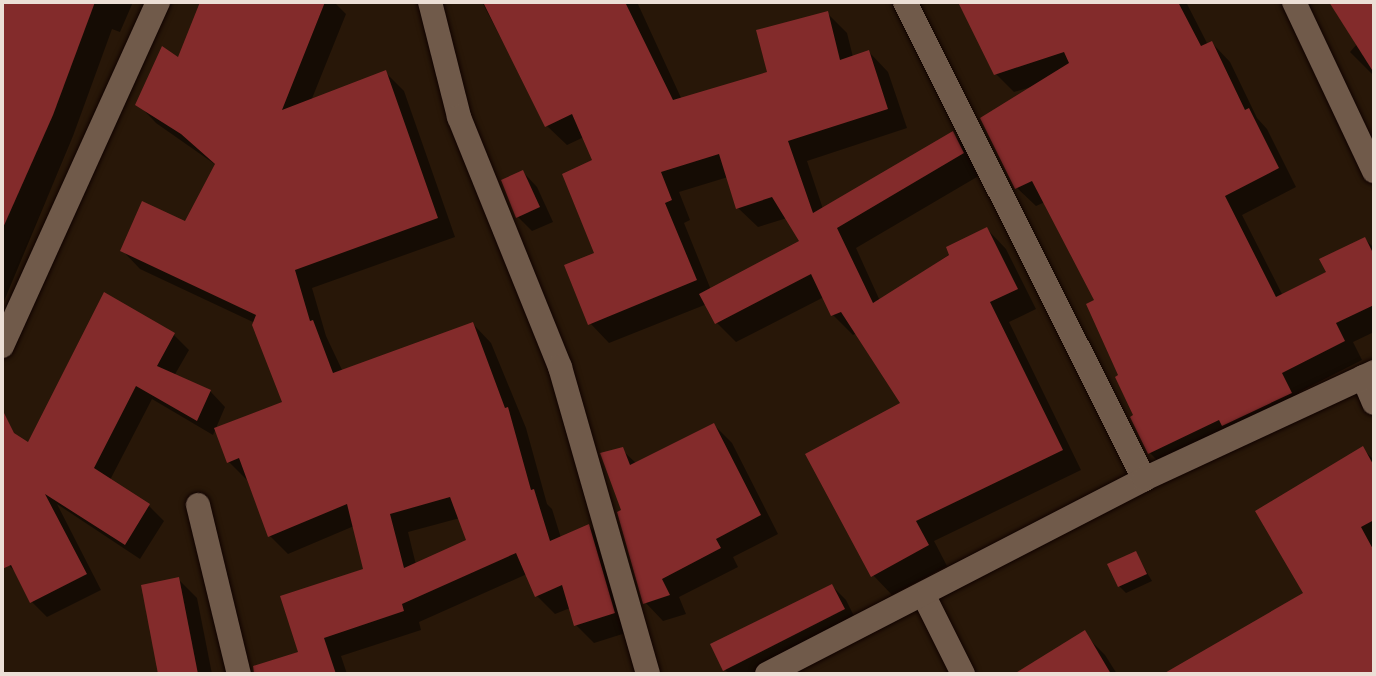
<!DOCTYPE html>
<html>
<head>
<meta charset="utf-8">
<style>
  body { margin:0 }
  #map { position:relative; width:1376px; height:676px; overflow:hidden; background:#281708; font-family:Roboto,sans-serif }
  div>[style] { position:absolute }
  .shadow>* { inset:0; background:#0007 }
  .building>* { inset:0; background:#832b2b }
  .roads { filter:drop-shadow(0 0 2px #100300) drop-shadow(0 0 2px #100300) }
  .minor>* { height:24px; margin:-12px; padding:0 12px; transform-origin:12px; border-radius:12px; background:#705a4a }
  span { translate:-50% -50%; white-space:nowrap; text-align:center; line-height:1.15; -webkit-text-stroke:7px #0b0502; paint-order:stroke }
  .frame { position:absolute; inset:0; border:4px solid #ecdfd6; pointer-events:none }
</style>
</head>
<body>
<div id="map">
  <div class="shadow">
    <div style="clip-path:polygon(2px 2px,133px 2px,120px 32px,112px 29px,73px 136px,2px 306px)"></div>
    <div style="clip-path:polygon(evenodd,202px 2px,334px 2px,346px 14px,311px 101px,386px 73px,404px 91px,455px 237px,312px 288px,326px 336px,343px 372px,473px 324px,491px 343px,526px 428px,547px 504px,552px 509px,561px 538px,589px 526px,607px 544px,632px 631px,594px 643px,575px 624px,570px 608px,555px 614px,537px 596px,527px 574px,419px 622px,421px 630px,341px 656px,347px 674px,256px 674px,300px 654px,366px 570px,354px 526px,288px 554px,270px 536px,247px 480px,229px 462px,284px 404px,255px 323px,140px 269px,122px 250px,186px 224px,216px 165px,156px 123px,138px 104px,179px 60px,202px 2px,460px 518px,469px 542px,416px 565px,408px 532px,460px 518px)"></div>
    <div style="clip-path:polygon(evenodd,482px 2px,637px 2px,682px 100px,770px 73px,827px 13px,847px 33px,853px 57px,869px 52px,888px 72px,907px 128px,807px 161px,823px 209px,953px 134px,972px 153px,982px 174px,856px 248px,880px 301px,987px 229px,1006px 249px,1036px 309px,1009px 322px,1081px 470px,934px 541px,947px 566px,892px 595px,873px 575px,903px 404px,857px 333px,853px 335px,833px 315px,824px 297px,736px 342px,716px 322px,707px 304px,609px 343px,590px 323px,597px 254px,595px 161px,584px 137px,567px 145px,547px 126px,482px 2px,728px 177px,738px 208px,758px 227px,787px 218px,802px 242px,711px 290px,684px 223px,690px 220px,679px 192px,728px 177px)"></div>
    <div style="clip-path:polygon(960px 2px,1186px 2px,1208px 45px,1212px 43px,1230px 62px,1257px 118px,1267px 129px,1296px 187px,1242px 215px,1283px 296px,1329px 273px,1365px 239px,1374px 248px,1374px 332px,1353px 342px,1362px 360px,1299px 392px,1309px 412px,1168px 471px,1150px 453px,1097px 300px,1045px 202px,1036px 206px,1017px 188px,1031px 87px,1014px 92px,996px 74px)"></div>
    <div style="clip-path:polygon(1332px 2px,1374px 2px,1374px 76px,1350px 52px,1358px 43px)"></div>
    <div style="clip-path:polygon(523px 172px,537px 187px,553px 222px,532px 231px,518px 217px)"></div>
    <div style="clip-path:polygon(174px 335px,189px 350px,174px 376px,210px 391px,225px 407px,213px 435px,152px 399px,110px 480px,149px 506px,164px 521px,140px 559px,57px 504px,101px 590px,47px 617px,32px 602px,20px 577px,2px 558px,2px 451px,29px 445px)"></div>
    <div style="clip-path:polygon(714px 425px,732px 443px,778px 534px,733px 557px,738px 567px,679px 597px,686px 614px,663px 621px,645px 602px,623px 511px,622px 450px,637px 464px)"></div>
    <div style="clip-path:polygon(1363px 449px,1374px 460px,1374px 674px,1189px 674px,1306px 593px)"></div>
    <div style="clip-path:polygon(1136px 554px,1152px 581px,1126px 593px,1119px 586px)"></div>
    <div style="clip-path:polygon(178px 579px,197px 598px,212px 674px,160px 674px)"></div>
    <div style="clip-path:polygon(832px 586px,846px 600px,858px 624px,759px 674px,730px 674px,725px 670px)"></div>
    <div style="clip-path:polygon(1087px 637px,1105px 655px,1117px 674px,1017px 674px)"></div>
  </div>
  <div class="building">
    <div style="clip-path:polygon(2px 2px,95px 2px,53px 115px,2px 230px)"></div>
    <div style="clip-path:polygon(evenodd,200px 2px,325px 2px,282px 110px,386px 70px,438px 218px,295px 270px,310px 321px,313px 320px,333px 373px,473px 322px,505px 408px,508px 407px,531px 490px,534px 489px,550px 541px,589px 524px,615px 613px,574px 626px,562px 585px,535px 597px,516px 553px,402px 604px,404px 611px,324px 638px,336px 674px,254px 674px,253px 666px,298px 652px,280px 596px,363px 569px,347px 504px,268px 537px,239px 458px,227px 463px,214px 428px,282px 402px,252px 325px,256px 315px,120px 251px,142px 201px,185px 221px,215px 164px,181px 134px,135px 105px,162px 46px,178px 57px,200px 2px,450px 497px,466px 540px,404px 568px,390px 514px,450px 497px)"></div>
    <div style="clip-path:polygon(483px 2px,625px 2px,673px 100px,767px 72px,756px 30px,828px 11px,840px 60px,869px 50px,888px 109px,788px 141px,813px 213px,953px 131px,964px 153px,837px 228px,873px 303px,949px 255px,946px 247px,987px 227px,1018px 289px,990px 302px,1063px 450px,916px 521px,929px 545px,871px 577px,805px 454px,900px 403px,841px 312px,831px 316px,811px 274px,715px 324px,699px 294px,799px 241px,772px 197px,736px 209px,719px 154px,661px 172px,672px 200px,665px 203px,697px 280px,588px 325px,564px 265px,594px 253px,562px 174px,592px 160px,572px 114px,545px 127px)"></div>
    <div style="clip-path:polygon(958px 2px,1178px 2px,1201px 46px,1212px 41px,1245px 110px,1249px 108px,1279px 168px,1225px 196px,1276px 297px,1326px 272px,1319px 259px,1365px 237px,1374px 255px,1374px 305px,1336px 323px,1345px 341px,1282px 373px,1292px 393px,1222px 426px,1219px 420px,1148px 454px,1130px 417px,1133px 415px,1115px 377px,1118px 375px,1086px 304px,1094px 300px,1032px 181px,1015px 189px,980px 118px,1069px 63px,1064px 52px,994px 75px)"></div>
    <div style="clip-path:polygon(1329px 2px,1374px 2px,1374px 73px)"></div>
    <div style="clip-path:polygon(523px 170px,540px 207px,516px 218px,501px 180px)"></div>
    <div style="clip-path:polygon(104px 292px,175px 333px,157px 366px,211px 390px,197px 421px,136px 386px,94px 468px,150px 504px,125px 545px,45px 494px,87px 574px,30px 603px,11px 565px,2px 569px,2px 409px,14px 433px,28px 442px)"></div>
    <div style="clip-path:polygon(714px 423px,761px 515px,716px 539px,721px 548px,662px 579px,670px 595px,643px 604px,617px 512px,621px 510px,600px 453px,623px 447px,630px 465px)"></div>
    <div style="clip-path:polygon(1363px 446px,1374px 466px,1374px 520px,1361px 527px,1374px 551px,1374px 674px,1163px 674px,1303px 593px,1255px 511px)"></div>
    <div style="clip-path:polygon(1136px 551px,1147px 574px,1118px 587px,1107px 564px)"></div>
    <div style="clip-path:polygon(179px 577px,198px 674px,158px 674px,141px 585px)"></div>
    <div style="clip-path:polygon(832px 584px,845px 609px,723px 671px,710px 644px)"></div>
    <div style="clip-path:polygon(1085px 630px,1111px 674px,1014px 674px)"></div>
  </div>
  <div class="roads">
    <div class="minor">
      <div style="left:430px;top:2px;width:119px;rotate:75.8deg"></div>
      <div style="left:459px;top:117px;width:270px;rotate:68deg"></div>
      <div style="left:560px;top:367px;width:319px;rotate:74deg"></div>
      <div style="left:905px;top:2px;width:534px;rotate:63.39deg"></div>
      <div style="left:1294px;top:2px;width:187px;rotate:64.7deg"></div>
      <div style="left:2px;top:346px;width:378px;rotate:-65.6deg"></div>
      <div style="left:1363px;top:377px;width:28px;rotate:67deg"></div>
      <div style="left:198px;top:505px;width:174px;rotate:76.4deg"></div>
      <div style="left:924px;top:596px;width:87px;rotate:63.4deg"></div>
      <div style="left:767px;top:674px;width:424px;rotate:-27.3deg"></div>
      <div style="left:1144px;top:479px;width:254px;rotate:-24.9deg"></div>
    </div>
  </div>
  <div class="frame"></div>
</div>
</body>
</html>
